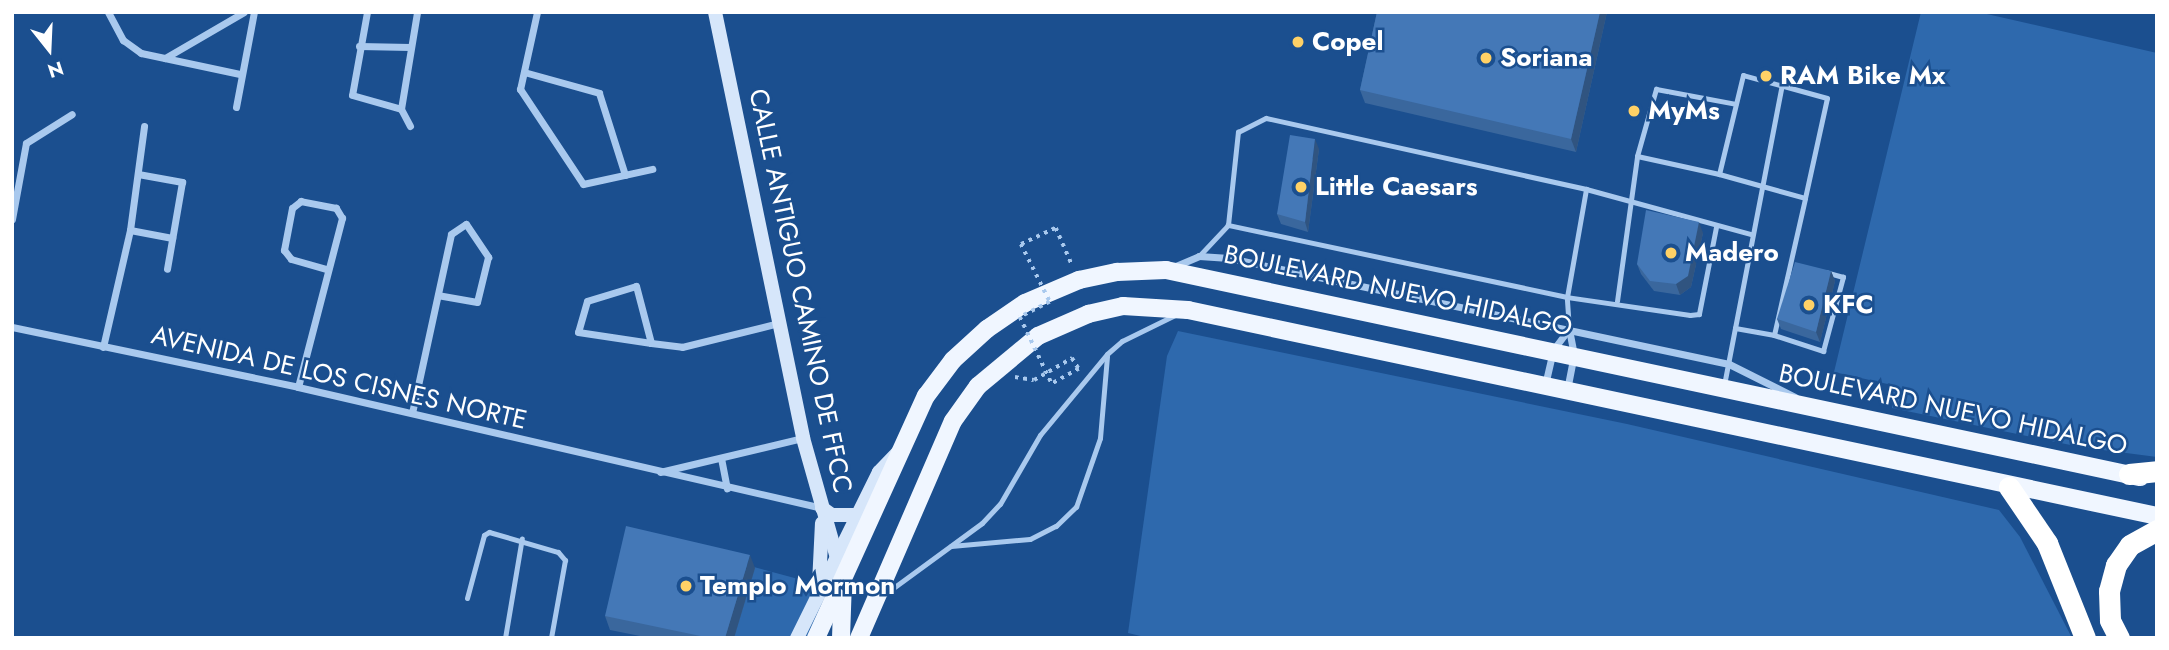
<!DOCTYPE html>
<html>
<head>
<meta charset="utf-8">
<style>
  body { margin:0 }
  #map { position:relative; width:2169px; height:650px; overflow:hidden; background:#1b4f8f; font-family:Jost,sans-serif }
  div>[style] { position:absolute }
  .green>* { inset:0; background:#2e69ad }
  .path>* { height:3.5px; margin-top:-1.75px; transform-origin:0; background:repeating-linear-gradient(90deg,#a9c9ee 0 3.5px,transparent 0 8.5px) }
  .lane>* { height:5px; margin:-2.5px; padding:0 2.5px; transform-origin:2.5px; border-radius:2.5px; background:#a9c9ee }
  .street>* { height:7px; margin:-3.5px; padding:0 3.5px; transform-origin:3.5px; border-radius:3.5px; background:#a9c9ee }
  .secondary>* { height:14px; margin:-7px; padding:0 7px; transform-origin:7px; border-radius:7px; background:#d6e6fa }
  .primary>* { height:18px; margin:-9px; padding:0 9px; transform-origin:9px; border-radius:9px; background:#f0f6ff }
  .highway>* { height:21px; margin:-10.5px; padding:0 10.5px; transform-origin:10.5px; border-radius:10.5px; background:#fff }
  .path-bridge>* { height:3.5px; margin-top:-1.75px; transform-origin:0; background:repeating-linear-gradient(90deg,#a9c9ee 0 3.5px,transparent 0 8.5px) }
  .wall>* { inset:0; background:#3a679d }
  .shaded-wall>* { inset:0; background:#305480 }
  .building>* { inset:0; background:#4478b7 }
  .dots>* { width:19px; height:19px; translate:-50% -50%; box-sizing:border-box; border:4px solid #1b4f8f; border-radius:50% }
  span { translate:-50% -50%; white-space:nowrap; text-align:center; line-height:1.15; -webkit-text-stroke:5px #1b4f8f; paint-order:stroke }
  .poi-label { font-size:26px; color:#fff; font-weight:700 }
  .left { translate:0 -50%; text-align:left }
  .street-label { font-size:26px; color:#fff }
  .frame { position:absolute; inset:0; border:14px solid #fff; pointer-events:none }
  .north { position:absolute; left:14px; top:14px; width:70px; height:70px; -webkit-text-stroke:5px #1b4f8f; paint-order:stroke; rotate:162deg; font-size:19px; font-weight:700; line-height:28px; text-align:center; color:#fff }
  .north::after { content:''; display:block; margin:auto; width:24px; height:32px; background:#fff; clip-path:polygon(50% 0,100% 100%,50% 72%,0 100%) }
</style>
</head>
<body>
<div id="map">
  <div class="green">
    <div style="clip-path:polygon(1921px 12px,1978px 12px,2157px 53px,2157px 457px,2080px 447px,1892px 408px,1892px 385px,1834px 372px)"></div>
    <div style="clip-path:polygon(1178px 331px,1627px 424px,1999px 510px,2020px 537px,2072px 638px,1149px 638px,1128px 633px,1167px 356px)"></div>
    <div style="clip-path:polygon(743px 564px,828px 587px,809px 638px,720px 638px)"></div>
  </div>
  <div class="path">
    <div style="left:1021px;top:244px;width:38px;rotate:-25deg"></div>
    <div style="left:1056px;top:228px;width:40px;rotate:66.6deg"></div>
    <div style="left:1015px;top:377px;width:19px;rotate:9deg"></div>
    <div style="left:1034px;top:380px;width:44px;rotate:-30.1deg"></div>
    <div style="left:1072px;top:358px;width:13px;rotate:58deg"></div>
    <div style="left:1079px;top:369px;width:31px;rotate:151deg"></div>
  </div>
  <div class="lane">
    <div style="left:1637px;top:156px;width:84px;rotate:12.4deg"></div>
    <div style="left:1716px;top:227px;width:89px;rotate:101.1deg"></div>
    <div style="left:1699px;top:314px;width:9px;rotate:174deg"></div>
    <div style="left:1690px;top:315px;width:124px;rotate:-171.7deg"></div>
    <div style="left:1567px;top:297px;width:347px;rotate:-168deg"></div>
    <div style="left:1228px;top:225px;width:94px;rotate:-83.9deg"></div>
    <div style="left:1238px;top:132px;width:31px;rotate:-27deg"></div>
    <div style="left:1266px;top:118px;width:328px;rotate:12.5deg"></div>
    <div style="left:1586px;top:189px;width:171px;rotate:15.3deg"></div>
    <div style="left:1199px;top:256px;width:42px;rotate:-46.9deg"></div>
    <div style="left:1617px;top:301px;width:146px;rotate:-82.1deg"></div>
    <div style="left:1637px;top:156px;width:70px;rotate:-74.2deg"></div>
    <div style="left:1656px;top:89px;width:81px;rotate:10.6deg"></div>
    <div style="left:1735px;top:328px;width:248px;rotate:-79.1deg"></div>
    <div style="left:1569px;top:329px;width:32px;rotate:-94deg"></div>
    <div style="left:1567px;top:297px;width:110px;rotate:-80deg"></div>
    <div style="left:1774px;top:335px;width:52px;rotate:18.1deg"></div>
    <div style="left:1823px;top:351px;width:77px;rotate:-74.9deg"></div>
    <div style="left:1843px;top:277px;width:18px;rotate:-164deg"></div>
    <div style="left:1724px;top:385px;width:58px;rotate:-79.1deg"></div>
    <div style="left:1735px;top:328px;width:40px;rotate:10deg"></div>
    <div style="left:1774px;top:335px;width:140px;rotate:-77.2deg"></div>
    <div style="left:1805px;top:198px;width:102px;rotate:-77.6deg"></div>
    <div style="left:1827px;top:98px;width:87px;rotate:-164.7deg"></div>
    <div style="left:1743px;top:75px;width:102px;rotate:103.6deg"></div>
    <div style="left:1719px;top:174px;width:89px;rotate:15.6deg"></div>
    <div style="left:951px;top:546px;width:79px;rotate:-5.1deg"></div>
    <div style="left:1030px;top:539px;width:29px;rotate:-27deg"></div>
    <div style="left:1056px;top:526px;width:28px;rotate:-44deg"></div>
    <div style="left:1076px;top:507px;width:73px;rotate:-70.8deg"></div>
    <div style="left:1100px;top:438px;width:82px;rotate:-85.1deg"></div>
    <div style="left:885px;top:594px;width:120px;rotate:-36.2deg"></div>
    <div style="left:982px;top:523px;width:26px;rotate:-47deg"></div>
    <div style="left:1000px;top:504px;width:80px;rotate:-59.9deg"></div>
    <div style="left:1040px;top:435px;width:105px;rotate:-50.4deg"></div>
    <div style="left:1107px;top:354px;width:20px;rotate:-41deg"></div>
    <div style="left:1122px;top:341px;width:59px;rotate:-26.1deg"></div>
    <div style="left:467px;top:598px;width:65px;rotate:-74.9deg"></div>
    <div style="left:484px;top:535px;width:6px;rotate:-31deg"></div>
    <div style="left:489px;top:532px;width:72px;rotate:16.2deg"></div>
    <div style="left:558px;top:552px;width:11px;rotate:49deg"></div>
    <div style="left:565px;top:560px;width:79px;rotate:100.2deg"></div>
    <div style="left:505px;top:638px;width:101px;rotate:-80.4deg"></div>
  </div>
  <div class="street">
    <div style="left:108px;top:12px;width:32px;rotate:62deg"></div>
    <div style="left:123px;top:40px;width:22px;rotate:36deg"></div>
    <div style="left:141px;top:53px;width:101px;rotate:12deg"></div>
    <div style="left:367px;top:12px;width:84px;rotate:100.2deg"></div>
    <div style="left:352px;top:95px;width:51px;rotate:15.9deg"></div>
    <div style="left:537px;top:12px;width:79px;rotate:102.4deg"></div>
    <div style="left:520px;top:89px;width:114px;rotate:56.4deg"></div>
    <div style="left:583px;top:184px;width:71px;rotate:-12.3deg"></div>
    <div style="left:359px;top:46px;width:51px;rotate:1.1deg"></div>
    <div style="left:165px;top:58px;width:91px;rotate:-30.2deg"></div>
    <div style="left:524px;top:72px;width:78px;rotate:15.6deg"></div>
    <div style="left:599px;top:93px;width:86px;rotate:72.4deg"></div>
    <div style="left:236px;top:107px;width:97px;rotate:-79.3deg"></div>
    <div style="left:410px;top:126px;width:19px;rotate:-118deg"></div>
    <div style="left:401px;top:109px;width:98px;rotate:-80.6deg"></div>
    <div style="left:138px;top:174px;width:45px;rotate:10.3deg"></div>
    <div style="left:182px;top:182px;width:88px;rotate:99.8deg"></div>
    <div style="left:12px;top:219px;width:77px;rotate:-79.6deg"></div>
    <div style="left:26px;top:143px;width:54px;rotate:-32.2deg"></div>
    <div style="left:130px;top:230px;width:43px;rotate:10.8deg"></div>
    <div style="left:1171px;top:268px;width:30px;rotate:-23deg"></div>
    <div style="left:1199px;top:256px;width:30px;rotate:4deg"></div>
    <div style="left:1229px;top:258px;width:511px;rotate:11.97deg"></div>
    <div style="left:1729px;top:364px;width:74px;rotate:26.6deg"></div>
    <div style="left:12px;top:327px;width:292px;rotate:11.8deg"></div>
    <div style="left:298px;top:387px;width:538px;rotate:13deg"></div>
    <div style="left:651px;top:343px;width:59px;rotate:-104.7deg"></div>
    <div style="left:636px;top:286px;width:51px;rotate:163deg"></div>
    <div style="left:587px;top:301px;width:32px;rotate:106deg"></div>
    <div style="left:578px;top:332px;width:74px;rotate:8.6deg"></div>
    <div style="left:651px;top:343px;width:31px;rotate:7deg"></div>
    <div style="left:682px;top:347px;width:100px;rotate:-13.9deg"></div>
    <div style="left:103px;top:347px;width:120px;rotate:-77deg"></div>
    <div style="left:130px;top:230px;width:105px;rotate:-82.3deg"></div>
    <div style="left:1545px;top:385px;width:36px;rotate:-77deg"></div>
    <div style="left:1553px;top:350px;width:26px;rotate:-53deg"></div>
    <div style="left:298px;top:387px;width:175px;rotate:-75.4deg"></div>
    <div style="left:342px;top:218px;width:12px;rotate:-121deg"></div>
    <div style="left:336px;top:208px;width:36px;rotate:-169deg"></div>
    <div style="left:301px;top:201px;width:11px;rotate:142deg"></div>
    <div style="left:292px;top:208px;width:43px;rotate:100.8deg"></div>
    <div style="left:284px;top:250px;width:11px;rotate:52deg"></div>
    <div style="left:291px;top:259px;width:37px;rotate:16deg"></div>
    <div style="left:1567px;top:390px;width:36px;rotate:-79deg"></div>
    <div style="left:1574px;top:355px;width:26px;rotate:-101deg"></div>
    <div style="left:412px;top:413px;width:183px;rotate:-77.7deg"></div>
    <div style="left:451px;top:234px;width:18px;rotate:-34deg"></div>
    <div style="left:466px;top:224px;width:40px;rotate:56deg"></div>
    <div style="left:488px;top:257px;width:46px;rotate:103.7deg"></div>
    <div style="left:477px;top:302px;width:39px;rotate:-170deg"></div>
    <div style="left:721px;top:458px;width:31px;rotate:79deg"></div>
    <div style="left:660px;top:472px;width:147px;rotate:-13.4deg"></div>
  </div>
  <div class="secondary">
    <div style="left:715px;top:12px;width:435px;rotate:78.3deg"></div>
    <div style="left:803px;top:438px;width:147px;rotate:74.2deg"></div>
    <div style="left:822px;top:508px;width:12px;rotate:35deg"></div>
    <div style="left:832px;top:515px;width:25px"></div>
    <div style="left:819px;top:584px;width:61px;rotate:-87.2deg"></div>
    <div style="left:797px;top:638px;width:185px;rotate:-63.7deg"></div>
    <div style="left:879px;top:472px;width:28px;rotate:-46deg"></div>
  </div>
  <div class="primary">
    <div style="left:816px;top:638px;width:266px;rotate:-65.6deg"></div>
    <div style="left:926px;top:396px;width:45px;rotate:-53.1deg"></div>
    <div style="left:953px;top:360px;width:46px;rotate:-42.4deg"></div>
    <div style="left:987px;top:329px;width:46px;rotate:-34.4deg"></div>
    <div style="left:1025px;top:303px;width:59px;rotate:-23.1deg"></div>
    <div style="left:1079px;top:280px;width:39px;rotate:-12deg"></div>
    <div style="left:1117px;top:272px;width:49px;rotate:-2.3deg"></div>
    <div style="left:1166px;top:270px;width:996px;rotate:12deg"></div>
    <div style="left:841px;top:638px;width:56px;rotate:-88deg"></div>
    <div style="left:859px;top:638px;width:236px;rotate:-66.6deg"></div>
    <div style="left:953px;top:421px;width:43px;rotate:-54.5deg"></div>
    <div style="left:978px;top:386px;width:78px;rotate:-39.8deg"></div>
    <div style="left:1038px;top:336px;width:55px;rotate:-23.7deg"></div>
    <div style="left:1088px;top:314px;width:36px;rotate:-13deg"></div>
    <div style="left:1123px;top:306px;width:65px;rotate:3.5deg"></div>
    <div style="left:1188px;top:310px;width:991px;rotate:12deg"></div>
  </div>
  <div class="highway">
    <div style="left:2129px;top:474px;width:28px;rotate:-6deg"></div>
    <div style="left:2009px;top:487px;width:68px;rotate:55.8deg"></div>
    <div style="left:2047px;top:543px;width:102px;rotate:68.2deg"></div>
    <div style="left:2119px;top:638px;width:20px;rotate:-117deg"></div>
    <div style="left:2110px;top:620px;width:29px;rotate:-92deg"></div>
    <div style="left:2109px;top:591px;width:27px;rotate:-75deg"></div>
    <div style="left:2116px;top:565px;width:24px;rotate:-55deg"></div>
    <div style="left:2130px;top:545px;width:31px;rotate:-29deg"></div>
  </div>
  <div class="path-bridge">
    <div style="left:1021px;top:244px;width:65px;rotate:63.4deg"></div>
    <div style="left:1050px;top:302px;width:34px;rotate:153deg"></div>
    <div style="left:1020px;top:317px;width:74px;rotate:64.5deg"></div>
  </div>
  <div class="wall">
    <div style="clip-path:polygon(1377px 12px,1607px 12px,1576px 152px,1365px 103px,1360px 90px)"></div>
    <div style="clip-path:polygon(1319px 149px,1308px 232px,1281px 224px,1277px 214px)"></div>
    <div style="clip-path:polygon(1703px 233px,1691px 287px,1680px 295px,1654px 291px,1641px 274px,1637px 264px)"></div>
    <div style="clip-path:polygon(1831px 271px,1835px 281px,1820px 342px,1781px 329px,1777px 319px)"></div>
    <div style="clip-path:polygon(755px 568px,734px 638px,650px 638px,610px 630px,605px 616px)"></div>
  </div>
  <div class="shaded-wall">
    <div style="clip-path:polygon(1600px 12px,1607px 12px,1576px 152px,1571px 139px)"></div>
    <div style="clip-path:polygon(1315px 139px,1319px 149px,1308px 232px,1305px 222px)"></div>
    <div style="clip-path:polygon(1699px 222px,1703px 233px,1691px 287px,1680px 295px,1676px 284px)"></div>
    <div style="clip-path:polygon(1831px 271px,1835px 281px,1820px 342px,1816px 332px)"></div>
    <div style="clip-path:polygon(750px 555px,755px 568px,734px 638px,725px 638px)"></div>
  </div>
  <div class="building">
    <div style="clip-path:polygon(1377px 12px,1600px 12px,1571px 139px,1360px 90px)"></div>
    <div style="clip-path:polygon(1290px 135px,1315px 139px,1305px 222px,1277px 214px)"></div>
    <div style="clip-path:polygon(1646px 210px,1699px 222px,1688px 276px,1676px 284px,1650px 281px,1637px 264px)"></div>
    <div style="clip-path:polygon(1795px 262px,1831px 271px,1816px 332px,1777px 319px)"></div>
    <div style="clip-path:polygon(626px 526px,750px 555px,725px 638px,710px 638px,605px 616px)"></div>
  </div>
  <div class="dots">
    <div style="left:1298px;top:42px;background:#ffd166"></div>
    <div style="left:1486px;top:58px;background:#ffd166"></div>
    <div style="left:1766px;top:76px;background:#ffd166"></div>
    <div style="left:1634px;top:111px;background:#ffd166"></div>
    <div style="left:1301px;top:187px;background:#ffd166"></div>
    <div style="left:1671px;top:253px;background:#ffd166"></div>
    <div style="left:1809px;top:305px;background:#ffd166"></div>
    <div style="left:686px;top:586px;background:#ffd166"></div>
  </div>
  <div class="poi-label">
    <span class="left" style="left:1312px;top:42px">Copel</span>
    <span class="left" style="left:1500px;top:58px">Soriana</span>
    <span class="left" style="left:1780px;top:76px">RAM Bike Mx</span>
    <span class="left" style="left:1648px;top:111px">MyMs</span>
    <span class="left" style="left:1315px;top:187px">Little Caesars</span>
    <span class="left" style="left:1685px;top:253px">Madero</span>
    <span class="left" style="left:1823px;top:305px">KFC</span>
    <span class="left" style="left:700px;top:586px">Templo Mormon</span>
  </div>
  <div class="street-label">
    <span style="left:800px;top:291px;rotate:78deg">CALLE ANTIGUO CAMINO DE FFCC</span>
    <span style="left:1398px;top:291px;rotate:12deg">BOULEVARD NUEVO HIDALGO</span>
    <span style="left:339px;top:378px;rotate:13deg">AVENIDA DE LOS CISNES NORTE</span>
    <span style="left:1953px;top:410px;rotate:12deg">BOULEVARD NUEVO HIDALGO</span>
  </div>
  <div class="frame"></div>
  <div class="north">N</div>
</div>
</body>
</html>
